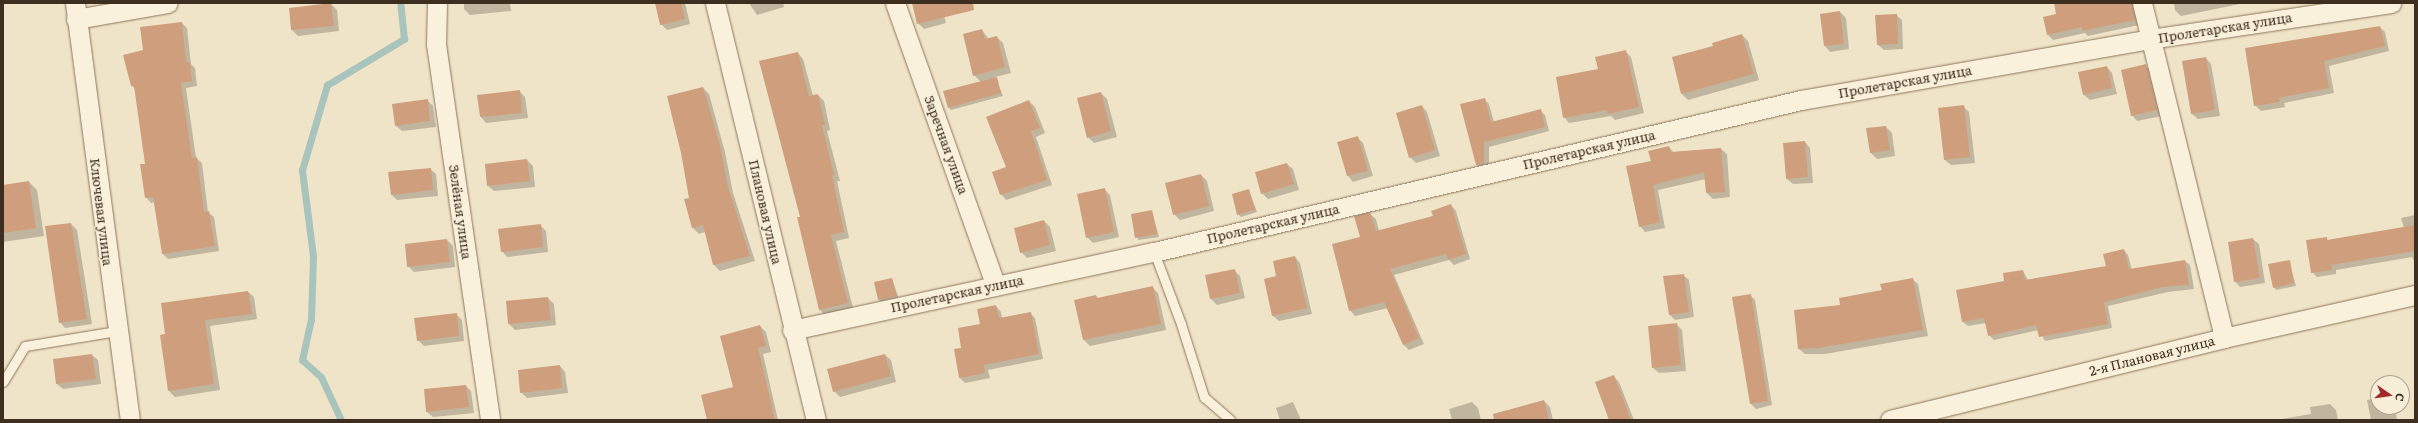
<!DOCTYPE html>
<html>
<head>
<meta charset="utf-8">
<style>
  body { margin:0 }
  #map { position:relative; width:2418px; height:423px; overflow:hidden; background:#f0e4c8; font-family:Literata,serif }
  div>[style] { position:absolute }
  .shadow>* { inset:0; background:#0003 }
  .stream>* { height:7px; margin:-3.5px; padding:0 3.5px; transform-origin:3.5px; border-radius:3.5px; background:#a9c4bc }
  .building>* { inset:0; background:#cf9f7d }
  .roads { filter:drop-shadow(0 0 1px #8d765c) drop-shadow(0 0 1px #8d765c) }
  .service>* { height:9px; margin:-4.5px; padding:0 4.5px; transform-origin:4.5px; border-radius:4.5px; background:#faf1dc }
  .minor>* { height:19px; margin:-9.5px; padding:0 9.5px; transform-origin:9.5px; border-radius:9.5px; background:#faf1dc }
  span { translate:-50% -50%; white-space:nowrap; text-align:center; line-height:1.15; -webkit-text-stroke:3px #f7eed8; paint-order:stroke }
  .street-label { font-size:13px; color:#3d2e20 }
  .frame { position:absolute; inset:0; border:4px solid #3d2e20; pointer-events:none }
  .north { position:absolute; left:2370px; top:375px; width:40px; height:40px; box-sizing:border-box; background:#f7eed8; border:1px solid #ada18e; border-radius:50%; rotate:103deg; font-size:11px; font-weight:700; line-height:16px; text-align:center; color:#3d2e20 }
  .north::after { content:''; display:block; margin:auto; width:14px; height:18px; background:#9e2a2b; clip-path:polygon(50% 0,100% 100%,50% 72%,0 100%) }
</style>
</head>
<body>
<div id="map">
  <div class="shadow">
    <div style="clip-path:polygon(464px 3px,510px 3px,511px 11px,470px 15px,464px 9px)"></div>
    <div style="clip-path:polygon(656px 3px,685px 3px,690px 24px,667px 30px,661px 24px)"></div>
    <div style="clip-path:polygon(749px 3px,783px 3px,784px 7px,757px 15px)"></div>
    <div style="clip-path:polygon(913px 3px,941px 3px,946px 23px,924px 29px,918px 23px)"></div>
    <div style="clip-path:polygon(2085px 3px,2135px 3px,2139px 25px,2088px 36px,2085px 33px,2053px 40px,2048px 35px,2057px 15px)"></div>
    <div style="clip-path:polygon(2174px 3px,2245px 3px,2181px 16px,2175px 10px)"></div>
    <div style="clip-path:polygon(331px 4px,337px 10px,339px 31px,298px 36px,292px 30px,290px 9px)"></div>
    <div style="clip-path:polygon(1840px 12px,1846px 18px,1849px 49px,1830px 52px,1825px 46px)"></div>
    <div style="clip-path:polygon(1896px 15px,1902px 20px,1903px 49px,1884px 50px,1878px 45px)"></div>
    <div style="clip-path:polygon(182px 23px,187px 28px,191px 64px,195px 68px,197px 86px,186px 88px,196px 158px,202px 163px,208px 212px,214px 217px,219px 251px,168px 259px,163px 254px,155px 202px,151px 203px,146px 197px,146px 164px,135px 89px,132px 86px,144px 51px)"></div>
    <div style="clip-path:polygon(2380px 27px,2385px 32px,2389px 51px,2329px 66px,2334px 93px,2284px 103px,2285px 107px,2261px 111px,2255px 105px,2246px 49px)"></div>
    <div style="clip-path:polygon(982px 30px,989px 39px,997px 37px,1003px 43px,1011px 73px,995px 77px,1003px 96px,951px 110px,949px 108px,981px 82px,974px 75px)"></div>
    <div style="clip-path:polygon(1742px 35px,1748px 41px,1759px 80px,1688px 100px,1682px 94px,1673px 58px,1714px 47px)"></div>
    <div style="clip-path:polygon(1625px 51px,1631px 57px,1644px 113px,1615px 120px,1611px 116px,1569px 123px,1564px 117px,1599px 70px)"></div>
    <div style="clip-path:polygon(798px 53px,803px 59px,813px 96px,818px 95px,824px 101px,830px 130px,827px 131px,840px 181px,837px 181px,849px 238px,836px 241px,853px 308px,825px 315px,819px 309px,802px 217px)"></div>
    <div style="clip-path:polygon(2206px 58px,2211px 64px,2220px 116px,2198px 119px,2192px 114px)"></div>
    <div style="clip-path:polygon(2145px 65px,2151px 71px,2162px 116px,2137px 121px,2132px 115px)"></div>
    <div style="clip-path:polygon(2107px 67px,2112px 73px,2117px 94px,2090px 100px,2084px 95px)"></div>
    <div style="clip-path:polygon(703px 88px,709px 94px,725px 152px,733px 193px,755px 261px,720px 271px,714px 265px,705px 232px,699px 234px,693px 228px,685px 200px,690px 198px)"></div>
    <div style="clip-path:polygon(519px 91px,525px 97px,528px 118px,486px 123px,481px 117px)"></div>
    <div style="clip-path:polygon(1101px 93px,1107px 99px,1117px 137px,1094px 143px,1088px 137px)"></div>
    <div style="clip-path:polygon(1484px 99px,1489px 104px,1494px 122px,1540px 110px,1545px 115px,1549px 131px,1489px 147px,1489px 168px,1482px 170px,1477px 165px)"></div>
    <div style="clip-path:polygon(427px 100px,433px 106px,436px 127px,402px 131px,396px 126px)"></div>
    <div style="clip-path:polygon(1029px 101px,1035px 107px,1045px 133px,1036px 137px,1052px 185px,1006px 200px,1001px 194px)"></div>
    <div style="clip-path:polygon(1422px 106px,1427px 112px,1440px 156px,1416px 163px,1410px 157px)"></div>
    <div style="clip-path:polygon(1963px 106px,1969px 112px,1975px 163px,1951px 165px,1945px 160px)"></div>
    <div style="clip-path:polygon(1886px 127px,1892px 133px,1895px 156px,1877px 159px,1871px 153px,1867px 129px)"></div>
    <div style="clip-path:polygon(1357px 137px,1363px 143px,1373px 176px,1353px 182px,1348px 176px,1338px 143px)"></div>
    <div style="clip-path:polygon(1805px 142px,1810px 148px,1813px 183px,1793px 184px,1787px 179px)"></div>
    <div style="clip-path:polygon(1669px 147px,1674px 153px,1721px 149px,1727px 154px,1730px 197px,1713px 199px,1707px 193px,1706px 179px,1658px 190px,1665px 228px,1645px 232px,1640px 226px,1652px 162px)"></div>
    <div style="clip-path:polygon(527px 160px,533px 166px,535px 187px,494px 191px,488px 186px)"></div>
    <div style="clip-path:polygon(1287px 164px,1293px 169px,1299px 190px,1268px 199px,1262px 193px)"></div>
    <div style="clip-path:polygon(430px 169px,436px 174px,438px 196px,397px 200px,392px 195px)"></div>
    <div style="clip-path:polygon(1201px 175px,1207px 181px,1214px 211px,1180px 220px,1174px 214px)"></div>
    <div style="clip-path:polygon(29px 182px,37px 190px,44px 236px,3px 242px,3px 186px)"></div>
    <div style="clip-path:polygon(1104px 189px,1110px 195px,1119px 237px,1093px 243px,1087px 237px)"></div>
    <div style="clip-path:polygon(1249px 190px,1257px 212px,1241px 217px,1238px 214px)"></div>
    <div style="clip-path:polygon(1451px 205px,1456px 211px,1470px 259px,1454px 265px,1449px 260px,1394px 275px,1424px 344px,1409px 350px,1404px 345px,1388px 308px,1355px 316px,1350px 310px,1361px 237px,1370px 214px,1376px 219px,1379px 231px,1434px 216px)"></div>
    <div style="clip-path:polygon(1152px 211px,1159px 237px,1139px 240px,1136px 237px)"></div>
    <div style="clip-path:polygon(2415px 215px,2415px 263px,2412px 257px,2336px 270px,2336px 274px,2317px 277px,2312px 272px,2326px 238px,2329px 241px,2404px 228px,2401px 218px)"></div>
    <div style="clip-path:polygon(1044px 221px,1050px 227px,1056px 251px,1027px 258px,1021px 252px)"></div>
    <div style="clip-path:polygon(71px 224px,77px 230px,92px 324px,65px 328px,60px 322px)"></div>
    <div style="clip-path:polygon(540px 225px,546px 231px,548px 252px,507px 257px,502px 251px)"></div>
    <div style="clip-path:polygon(2253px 239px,2259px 244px,2265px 283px,2240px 287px,2235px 281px)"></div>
    <div style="clip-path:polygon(447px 240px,453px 246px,455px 267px,414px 272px,408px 266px)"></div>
    <div style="clip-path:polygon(2124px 250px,2128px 255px,2132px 270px,2185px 261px,2190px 265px,2194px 289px,2168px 292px,2108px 306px,2112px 328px,2045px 341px,2039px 330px,1994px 340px,1989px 335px,1986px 323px,1968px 326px,1963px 322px,2005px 282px,2023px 271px,2028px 280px,2107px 267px)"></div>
    <div style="clip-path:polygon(1295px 257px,1300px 263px,1312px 314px,1279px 321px,1273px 316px)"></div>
    <div style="clip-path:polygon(2289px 261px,2296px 286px,2276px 290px,2274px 287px)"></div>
    <div style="clip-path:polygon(1234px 270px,1240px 276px,1245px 298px,1217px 305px,1211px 299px)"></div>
    <div style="clip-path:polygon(1683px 275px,1689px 280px,1694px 317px,1675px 320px,1669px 314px)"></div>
    <div style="clip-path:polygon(892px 279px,899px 299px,882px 302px,879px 300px)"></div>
    <div style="clip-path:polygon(1912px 279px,1918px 284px,1928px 336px,1825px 354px,1805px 354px,1799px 349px,1841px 306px)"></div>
    <div style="clip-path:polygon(1152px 287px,1158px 293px,1166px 330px,1090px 346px,1084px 340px,1075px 301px,1096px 296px,1099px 299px)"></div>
    <div style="clip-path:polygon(248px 292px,254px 297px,257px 319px,210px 326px,220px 390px,175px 397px,169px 391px,161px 336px)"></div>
    <div style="clip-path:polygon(1750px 295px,1755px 300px,1772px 405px,1756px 409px,1751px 404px)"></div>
    <div style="clip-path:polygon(548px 298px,554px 304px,556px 325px,515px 330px,509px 324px,507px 302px)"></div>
    <div style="clip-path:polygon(996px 306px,1001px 312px,1002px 318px,1030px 313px,1035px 318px,1043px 359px,988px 370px,990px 378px,965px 383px,960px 378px,962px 349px)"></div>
    <div style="clip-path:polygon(456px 314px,462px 320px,464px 341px,424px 346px,418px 340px)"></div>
    <div style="clip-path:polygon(1676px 324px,1682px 330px,1686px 371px,1659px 373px,1653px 368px)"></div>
    <div style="clip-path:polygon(760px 326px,766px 332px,771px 352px,763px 354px,778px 420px,710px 420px,734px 388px)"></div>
    <div style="clip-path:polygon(92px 355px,98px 360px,101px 384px,63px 389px,57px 384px)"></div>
    <div style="clip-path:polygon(885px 355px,891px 360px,896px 382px,840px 397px,834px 391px)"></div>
    <div style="clip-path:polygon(560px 366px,565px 372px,568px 393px,527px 398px,521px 392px)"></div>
    <div style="clip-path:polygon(1613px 376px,1619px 382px,1634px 420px,1610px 420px)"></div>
    <div style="clip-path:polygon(466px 386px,471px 391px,474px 413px,433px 417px,427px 412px)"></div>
    <div style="clip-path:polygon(2378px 398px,2378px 407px,2395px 407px,2397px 420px,2371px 420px,2367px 400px)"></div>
    <div style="clip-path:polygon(1544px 401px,1550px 407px,1553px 420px,1529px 420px)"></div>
    <div style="clip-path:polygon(1293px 402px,1301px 420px,1280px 420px,1276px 408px)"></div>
    <div style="clip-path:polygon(1472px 402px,1478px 408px,1481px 420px,1452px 420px,1449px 409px)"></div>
    <div style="clip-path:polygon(2330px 404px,2336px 410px,2338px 420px,2276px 420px,2311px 414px,2310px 407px)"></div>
  </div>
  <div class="stream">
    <div style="left:341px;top:420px;width:47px;rotate:-114.9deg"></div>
    <div style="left:321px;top:377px;width:25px;rotate:-138deg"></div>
    <div style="left:302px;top:360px;width:42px;rotate:-77.6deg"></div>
    <div style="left:311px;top:319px;width:63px;rotate:-88.2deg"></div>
    <div style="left:313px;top:256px;width:87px;rotate:-97.3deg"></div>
    <div style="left:302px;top:170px;width:89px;rotate:-73.6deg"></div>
    <div style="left:327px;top:85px;width:90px;rotate:-30.9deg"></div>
    <div style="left:404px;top:39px;width:36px;rotate:-96deg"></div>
  </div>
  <div class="building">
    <div style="clip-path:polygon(331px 3px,334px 26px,291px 30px,289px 8px)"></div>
    <div style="clip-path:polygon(655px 3px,681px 3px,685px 19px,660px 25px)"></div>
    <div style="clip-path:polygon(912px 3px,973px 3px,974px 10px,917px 24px)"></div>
    <div style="clip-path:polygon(2054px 3px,2131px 3px,2135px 20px,2082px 31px,2082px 27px,2047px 35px,2043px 17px,2056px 14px)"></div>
    <div style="clip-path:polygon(1840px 11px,1844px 44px,1824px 46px,1820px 14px)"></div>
    <div style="clip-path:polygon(1897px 14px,1898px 44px,1877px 45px,1875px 15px)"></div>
    <div style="clip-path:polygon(182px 22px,186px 62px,190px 62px,192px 81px,181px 83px,192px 158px,197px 157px,204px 212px,209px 211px,215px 246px,162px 254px,153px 197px,145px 198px,140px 164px,145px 164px,134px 86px,131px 86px,123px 55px,143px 50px,140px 27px)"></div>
    <div style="clip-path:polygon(2380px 26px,2385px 46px,2324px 61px,2329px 88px,2279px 98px,2280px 102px,2254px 106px,2245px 48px)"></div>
    <div style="clip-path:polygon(982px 29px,985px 39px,997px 36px,1005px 67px,973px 76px,963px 34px)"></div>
    <div style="clip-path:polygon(1742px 34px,1754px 74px,1681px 94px,1672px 57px,1713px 46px,1712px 43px)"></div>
    <div style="clip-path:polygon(1626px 50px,1639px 107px,1608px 114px,1607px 110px,1563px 118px,1556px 77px,1598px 69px,1595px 57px)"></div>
    <div style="clip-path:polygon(798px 52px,809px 96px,818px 94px,825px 125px,822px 125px,834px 175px,832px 176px,844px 232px,831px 235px,848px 303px,819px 310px,797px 217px,800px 217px,759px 61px)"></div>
    <div style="clip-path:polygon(2206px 57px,2215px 110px,2191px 114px,2182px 61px)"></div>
    <div style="clip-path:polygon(2146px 64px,2157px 110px,2131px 116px,2121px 70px)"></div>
    <div style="clip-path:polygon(2107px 66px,2112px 88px,2083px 95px,2078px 72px)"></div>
    <div style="clip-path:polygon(997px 77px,1001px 93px,948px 108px,943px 91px)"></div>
    <div style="clip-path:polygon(703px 87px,720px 145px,728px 187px,750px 256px,713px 265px,703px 225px,692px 228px,684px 199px,689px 198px,681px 153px,667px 96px)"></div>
    <div style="clip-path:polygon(520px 90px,522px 113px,480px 117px,477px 95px)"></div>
    <div style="clip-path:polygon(1101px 92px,1111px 131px,1087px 138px,1077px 98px)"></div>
    <div style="clip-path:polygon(1485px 98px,1491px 122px,1541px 109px,1545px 127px,1484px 142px,1484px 163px,1476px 165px,1460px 104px)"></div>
    <div style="clip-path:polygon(428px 99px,430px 121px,395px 126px,392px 104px)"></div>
    <div style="clip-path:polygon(1029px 100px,1040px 128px,1031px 131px,1047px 180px,1000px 195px,992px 172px,1006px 167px,986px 117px)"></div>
    <div style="clip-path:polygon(1422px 105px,1435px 150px,1409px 158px,1396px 113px)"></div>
    <div style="clip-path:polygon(1964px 105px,1970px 157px,1944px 160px,1938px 108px)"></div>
    <div style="clip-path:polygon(1886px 126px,1890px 150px,1870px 153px,1866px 128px)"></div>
    <div style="clip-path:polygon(1358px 136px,1368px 171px,1347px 176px,1337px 142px)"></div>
    <div style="clip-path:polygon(1805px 141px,1808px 177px,1786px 179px,1783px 143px)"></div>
    <div style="clip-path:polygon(1669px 146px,1671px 152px,1721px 148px,1725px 192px,1706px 193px,1704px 172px,1653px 185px,1660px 222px,1639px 227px,1626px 166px,1651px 161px,1648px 151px)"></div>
    <div style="clip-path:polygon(527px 159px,530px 181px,487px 186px,485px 164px)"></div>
    <div style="clip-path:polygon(1287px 163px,1294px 184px,1261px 194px,1255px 172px)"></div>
    <div style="clip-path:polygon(431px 168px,433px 190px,391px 195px,388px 172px)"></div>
    <div style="clip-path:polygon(1201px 174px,1209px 206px,1173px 215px,1165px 183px)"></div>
    <div style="clip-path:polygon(29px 181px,36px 228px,3px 233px,3px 185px)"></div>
    <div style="clip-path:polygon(1105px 188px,1114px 232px,1086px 238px,1077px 194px)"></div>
    <div style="clip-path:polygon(1249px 189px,1255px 210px,1237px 215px,1232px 194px)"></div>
    <div style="clip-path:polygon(1451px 204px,1466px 254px,1448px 260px,1446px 254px,1390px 269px,1419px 338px,1403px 345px,1384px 302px,1349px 311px,1332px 244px,1360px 237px,1354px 216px,1370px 212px,1376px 231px,1433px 216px,1431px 211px)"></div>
    <div style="clip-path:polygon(1152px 210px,1157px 234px,1135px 238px,1131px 214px)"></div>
    <div style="clip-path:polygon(1044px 220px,1050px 245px,1020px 253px,1014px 228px)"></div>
    <div style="clip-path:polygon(71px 223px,87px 319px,59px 323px,45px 226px)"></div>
    <div style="clip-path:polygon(541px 224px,543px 247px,501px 252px,498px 229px)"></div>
    <div style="clip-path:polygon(2415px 225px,2415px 251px,2331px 265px,2332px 270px,2311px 273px,2306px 240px,2327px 237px,2327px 240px)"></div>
    <div style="clip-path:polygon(2253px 238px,2260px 278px,2234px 282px,2228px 242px)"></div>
    <div style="clip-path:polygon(447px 239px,450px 262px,407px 267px,405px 244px)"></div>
    <div style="clip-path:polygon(2124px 249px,2129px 269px,2185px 260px,2189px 285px,2163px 287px,2104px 302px,2108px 324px,2039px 337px,2036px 325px,1988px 336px,1984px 318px,1962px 322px,1956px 290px,2004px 281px,2003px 273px,2023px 270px,2025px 280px,2106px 266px,2103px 254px)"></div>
    <div style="clip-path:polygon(1295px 256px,1307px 308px,1272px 316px,1264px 279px,1276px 276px,1273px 261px)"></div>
    <div style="clip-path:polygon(2290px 260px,2294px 283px,2273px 288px,2268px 264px)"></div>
    <div style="clip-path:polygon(1235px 269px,1240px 293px,1210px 299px,1205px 275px)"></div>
    <div style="clip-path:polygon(1684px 274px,1689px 312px,1669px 315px,1663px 276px)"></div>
    <div style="clip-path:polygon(892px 278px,897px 296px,878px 300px,874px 282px)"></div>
    <div style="clip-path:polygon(1913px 278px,1923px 330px,1819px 348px,1798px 349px,1794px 310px,1840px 305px,1839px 298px,1882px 290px,1880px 284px)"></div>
    <div style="clip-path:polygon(1153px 286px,1161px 324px,1083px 340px,1074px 300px,1096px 295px,1097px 298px)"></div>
    <div style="clip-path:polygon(248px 291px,252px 314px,205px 320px,214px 384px,168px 391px,160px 335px,165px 334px,161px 303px)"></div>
    <div style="clip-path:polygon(1751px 294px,1768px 401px,1750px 404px,1732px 297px)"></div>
    <div style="clip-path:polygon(548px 297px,551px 320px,508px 324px,506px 301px)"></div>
    <div style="clip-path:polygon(996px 305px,999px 318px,1031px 312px,1039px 354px,984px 365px,985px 373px,959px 378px,954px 349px,961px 348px,958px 328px,980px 324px,977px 309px)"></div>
    <div style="clip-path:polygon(457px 313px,459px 336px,417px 341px,414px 318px)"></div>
    <div style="clip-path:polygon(1677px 323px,1681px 365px,1652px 368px,1648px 326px)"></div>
    <div style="clip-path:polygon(760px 325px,766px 346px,758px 348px,775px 420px,707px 420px,701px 395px,733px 387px,720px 336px)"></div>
    <div style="clip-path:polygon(92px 354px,96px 379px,56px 384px,53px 359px)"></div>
    <div style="clip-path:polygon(885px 354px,891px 376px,833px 392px,827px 369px)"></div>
    <div style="clip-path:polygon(560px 365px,562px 388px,520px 393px,518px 370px)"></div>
    <div style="clip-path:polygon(1614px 375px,1631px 420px,1609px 420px,1595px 382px)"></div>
    <div style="clip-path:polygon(466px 385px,469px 407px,426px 412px,424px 389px)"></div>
    <div style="clip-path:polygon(1544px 400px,1549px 420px,1494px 420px,1493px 414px)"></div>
  </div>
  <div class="roads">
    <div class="service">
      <div style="left:1154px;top:252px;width:77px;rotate:69.4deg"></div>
      <div style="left:1181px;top:324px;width:77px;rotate:72.5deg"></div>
      <div style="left:1204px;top:397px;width:35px;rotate:41deg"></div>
      <div style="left:3px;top:382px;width:42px;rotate:-58.6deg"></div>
      <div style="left:25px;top:346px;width:93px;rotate:-9.3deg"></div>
    </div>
    <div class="minor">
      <div style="left:75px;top:3px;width:421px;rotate:82.5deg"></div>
      <div style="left:437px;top:3px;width:41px;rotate:91.4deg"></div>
      <div style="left:436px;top:44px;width:380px;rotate:81.8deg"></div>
      <div style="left:715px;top:3px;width:429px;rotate:76.4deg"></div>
      <div style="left:895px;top:3px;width:300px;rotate:70.4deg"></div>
      <div style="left:2142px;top:3px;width:345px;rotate:76.2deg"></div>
      <div style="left:76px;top:19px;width:93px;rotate:-9.9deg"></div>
      <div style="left:792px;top:330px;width:370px;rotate:-12.2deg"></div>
      <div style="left:1154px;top:252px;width:665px;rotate:-13.22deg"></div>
      <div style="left:1801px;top:100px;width:354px;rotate:-9.9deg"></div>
      <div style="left:2150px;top:39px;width:244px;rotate:-8.5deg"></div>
      <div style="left:1890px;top:420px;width:344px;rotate:-13.8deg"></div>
      <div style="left:2224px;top:338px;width:196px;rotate:-12.7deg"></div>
    </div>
  </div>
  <div class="street-label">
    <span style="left:2225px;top:28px;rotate:-9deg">Пролетарская улица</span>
    <span style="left:1905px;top:82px;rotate:-10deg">Пролетарская улица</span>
    <span style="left:946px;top:145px;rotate:70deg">Заречная улица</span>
    <span style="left:1589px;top:150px;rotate:-13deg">Пролетарская улица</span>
    <span style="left:101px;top:212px;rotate:83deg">Ключевая улица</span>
    <span style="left:460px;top:212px;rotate:82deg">Зелёная улица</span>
    <span style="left:765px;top:212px;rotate:77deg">Плановая улица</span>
    <span style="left:1273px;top:224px;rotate:-13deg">Пролетарская улица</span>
    <span style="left:957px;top:294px;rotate:-12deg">Пролетарская улица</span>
    <span style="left:2152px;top:356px;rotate:-14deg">2-я Плановая улица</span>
  </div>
  <div class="frame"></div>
  <div class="north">С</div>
</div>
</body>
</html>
